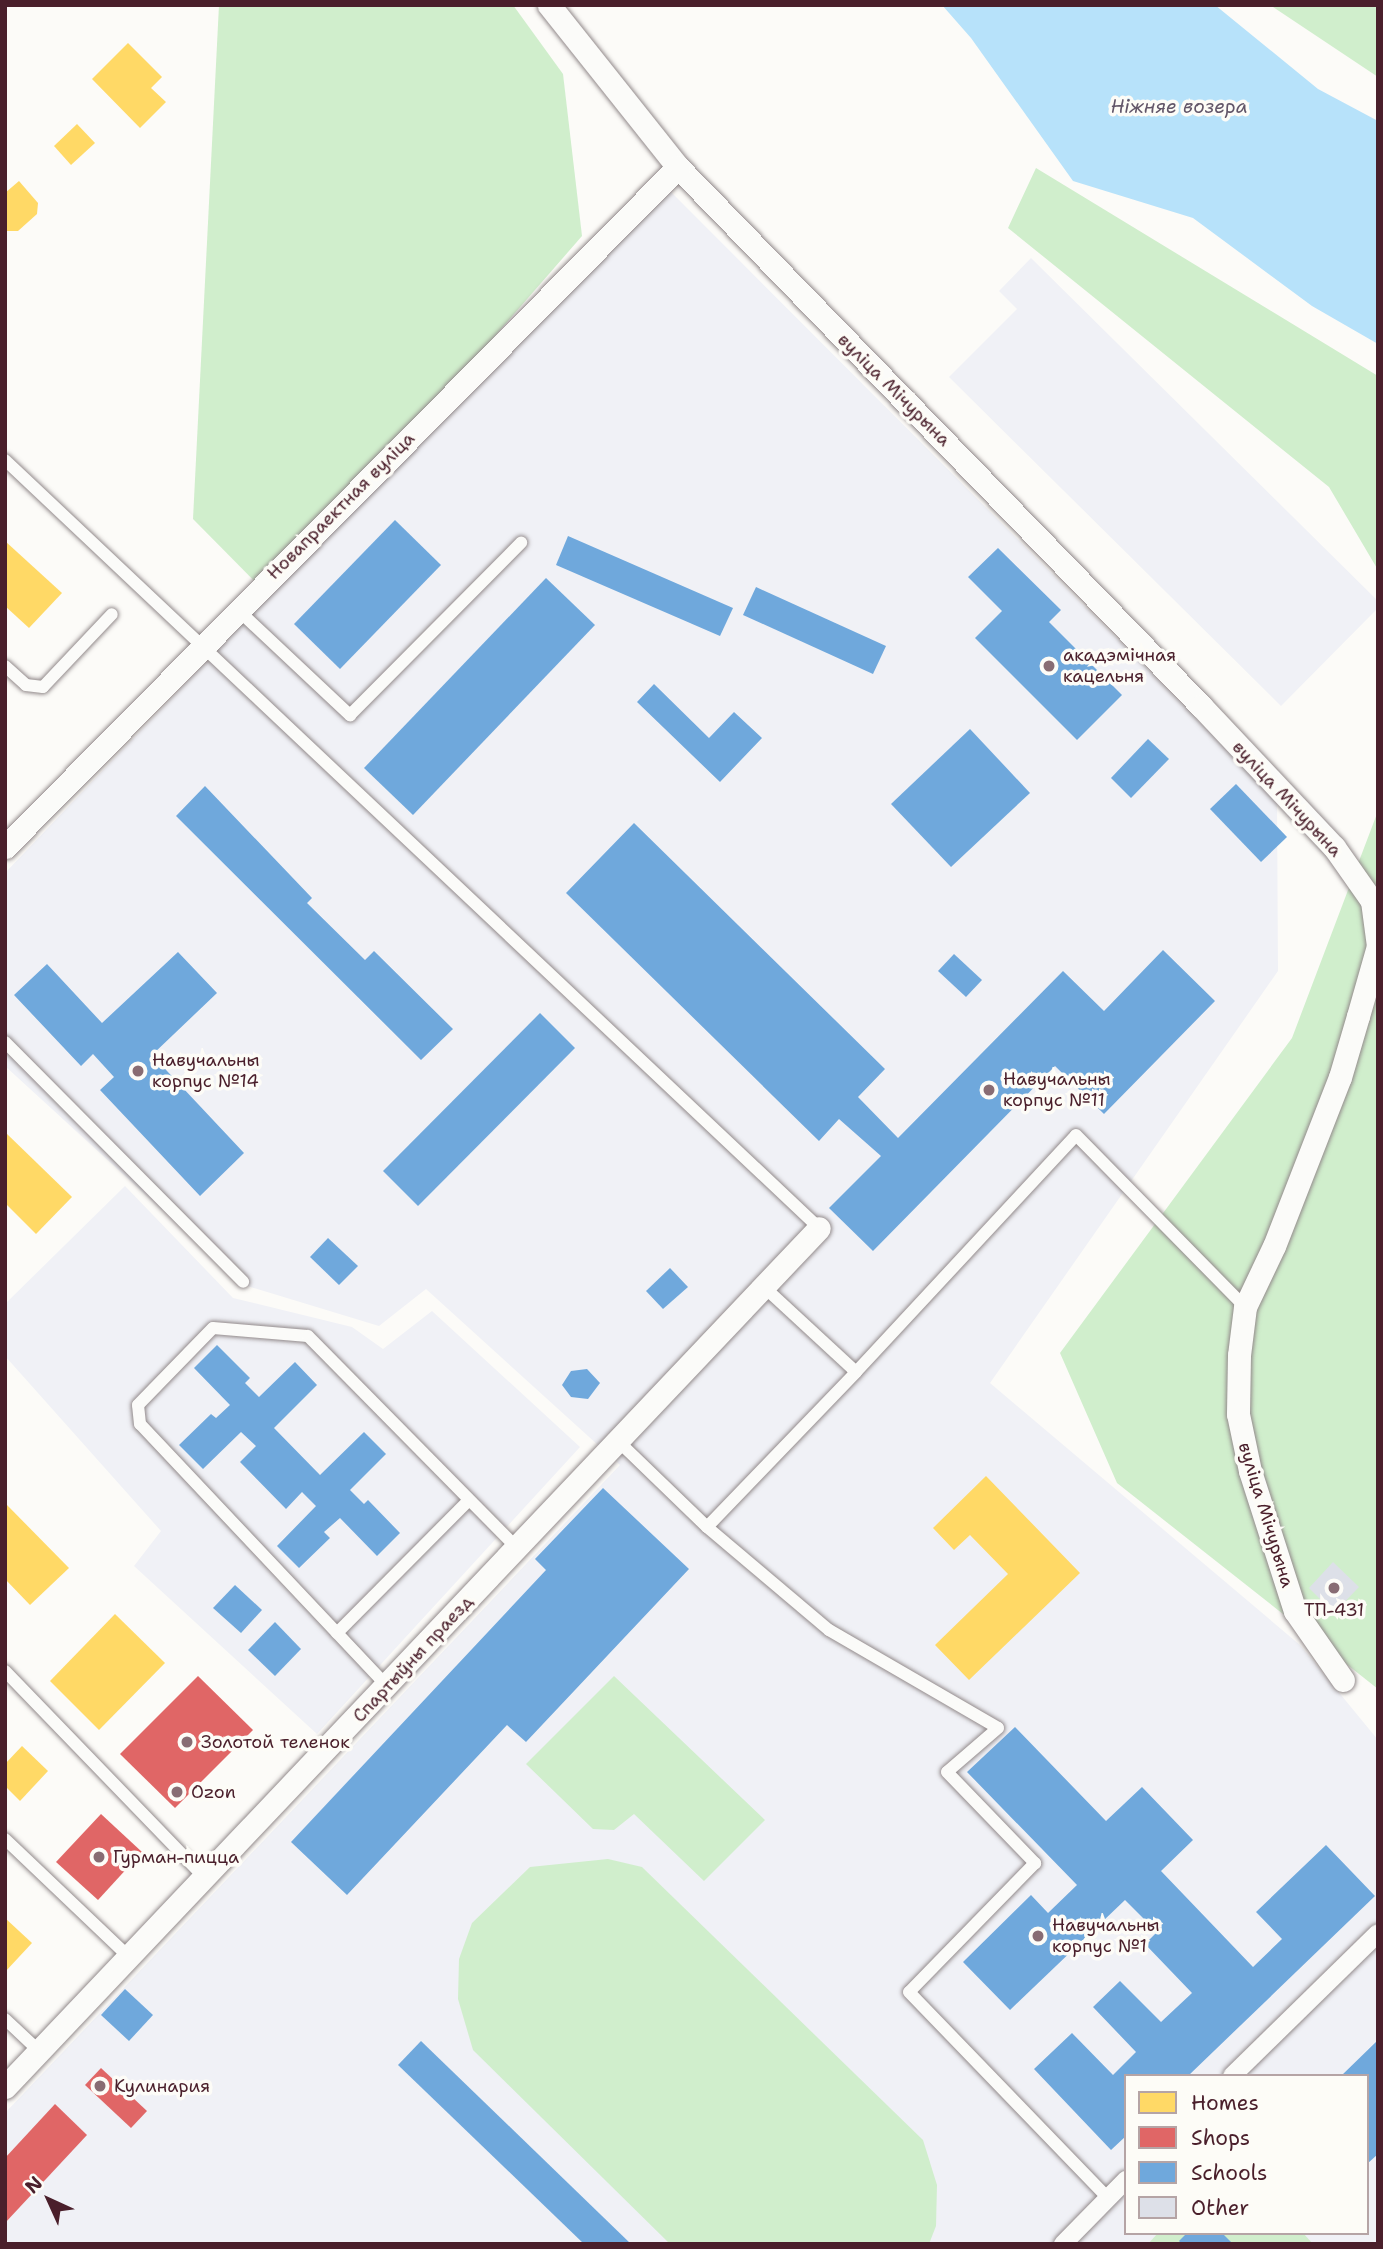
<!DOCTYPE html>
<html>
<head>
<meta charset="utf-8">
<style>
  body { margin:0 }
  #map { position:relative; width:1383px; height:2249px; overflow:hidden; background:#fcfbf8; font-family:"Shantell Sans",sans-serif }
  div>[style] { position:absolute }
  .built>* { inset:0; background:#f0f1f6 }
  .green>* { inset:0; background:#d0eecc }
  .water>* { inset:0; background:#b7e2fa }
  .homes>* { inset:0; background:#ffd966 }
  .shops>* { inset:0; background:#e06666 }
  .schools>* { inset:0; background:#6fa8dc }
  .building>* { inset:0; background:#dde0e8 }
  .roads { filter:drop-shadow(0 0 2px #928a8b) drop-shadow(0 0 2px #928a8b) }
  .service>* { height:12px; margin:-6px; padding:0 6px; transform-origin:6px; border-radius:6px; background:#fbfbf9 }
  .pedestrian>* { height:18px; margin:-9px; padding:0 9px; transform-origin:9px; border-radius:9px; background:#fbfbf9 }
  .minor>* { height:23px; margin:-11.5px; padding:0 11.5px; transform-origin:11.5px; border-radius:11.5px; background:#fbfbf9 }
  .dots>* { width:19px; height:19px; translate:-50% -50%; box-sizing:border-box; border:4px solid #fdfcf7; border-radius:50% }
  span { translate:-50% -50%; white-space:nowrap; text-align:center; line-height:1.15; -webkit-text-stroke:7px #fdfcf7; paint-order:stroke }
  .street-label { font-size:18px; color:#4a1f2b }
  .poi-label { font-size:18px; color:#4a1f2b }
  .left { translate:0 -50%; text-align:left }
  .water-label { font-size:19px; color:#625669; font-style:italic }
  .frame { position:absolute; inset:0; border:7px solid #4a1f2b; pointer-events:none }
  .legend { position:absolute; left:1124px; top:2074px; width:245px; height:161px; box-sizing:border-box; background:#fdfcf7; border:2px solid #b5a4a5; margin:0; padding:9px 12px; list-style:none; font-size:21px; color:#4a1f2b }
  .legend li { display:flex; align-items:center; gap:14px; height:35px }
  .legend b { width:35px; border:2px solid #b5a4a5 }
  .north { position:absolute; left:14px; top:2165px; width:70px; height:70px; -webkit-text-stroke:5px #fdfcf7; paint-order:stroke; rotate:315deg; font-size:19px; font-weight:700; line-height:28px; text-align:center; color:#4a1f2b }
  .north::after { content:''; display:block; margin:auto; width:24px; height:32px; background:#4a1f2b; clip-path:polygon(50% 0,100% 100%,50% 72%,0 100%) }
</style>
</head>
<body>
<div id="map">
  <div class="built">
    <div style="clip-path:polygon(evenodd,668px 189px,1277px 799px,1278px 971px,990px 1383px,1300px 1645px,1378px 1740px,1378px 2244px,5px 2244px,5px 2113px,620px 1465px,426px 1289px,379px 1326px,244px 1285px,5px 1066px,5px 873px,269px 596px,668px 189px,1126px 2076px,1367px 2076px,1367px 2233px,1126px 2233px,1126px 2076px)"></div>
    <div style="clip-path:polygon(1031px 258px,1378px 601px,1378px 608px,1281px 706px,949px 377px,1017px 309px,999px 291px)"></div>
    <div style="clip-path:polygon(125px 1186px,233px 1298px,352px 1327px,383px 1349px,432px 1311px,580px 1447px,317px 1734px,134px 1566px,161px 1531px,5px 1356px,5px 1304px)"></div>
  </div>
  <div class="green">
    <div style="clip-path:polygon(219px 5px,513px 5px,563px 74px,582px 236px,269px 596px,193px 519px)"></div>
    <div style="clip-path:polygon(1270px 5px,1378px 5px,1378px 77px)"></div>
    <div style="clip-path:polygon(1036px 168px,1378px 376px,1378px 570px,1329px 487px,1008px 228px)"></div>
    <div style="clip-path:polygon(1378px 811px,1378px 1689px,1117px 1483px,1060px 1353px,1292px 1038px)"></div>
    <div style="clip-path:polygon(614px 1676px,765px 1820px,704px 1881px,634px 1814px,614px 1830px,593px 1829px,526px 1764px)"></div>
    <div style="clip-path:polygon(608px 1859px,642px 1867px,923px 2140px,937px 2185px,936px 2226px,929px 2244px,670px 2244px,473px 2050px,458px 1999px,459px 1959px,472px 1923px,530px 1867px)"></div>
    <div style="clip-path:polygon(1158px 2233px,1303px 2233px,1313px 2244px,1148px 2244px)"></div>
  </div>
  <div class="water">
    <div style="clip-path:polygon(942px 5px,1215px 5px,1318px 89px,1378px 121px,1378px 344px,1312px 306px,1193px 218px,1073px 181px,971px 38px)"></div>
  </div>
  <div class="homes">
    <div style="clip-path:polygon(128px 43px,162px 77px,151px 88px,166px 102px,140px 128px,92px 79px)"></div>
    <div style="clip-path:polygon(77px 124px,95px 143px,71px 165px,54px 146px)"></div>
    <div style="clip-path:polygon(19px 181px,38px 203px,37px 214px,18px 231px,7px 231px,5px 193px)"></div>
    <div style="clip-path:polygon(5px 541px,62px 593px,29px 628px,5px 606px)"></div>
    <div style="clip-path:polygon(5px 1132px,72px 1197px,36px 1234px,5px 1203px)"></div>
    <div style="clip-path:polygon(986px 1476px,1080px 1573px,969px 1680px,935px 1645px,1008px 1574px,970px 1535px,954px 1550px,933px 1528px)"></div>
    <div style="clip-path:polygon(5px 1503px,69px 1568px,30px 1605px,5px 1579px)"></div>
    <div style="clip-path:polygon(115px 1614px,165px 1663px,99px 1730px,50px 1681px)"></div>
    <div style="clip-path:polygon(22px 1746px,48px 1771px,20px 1801px,5px 1786px,5px 1764px)"></div>
    <div style="clip-path:polygon(5px 1918px,32px 1943px,5px 1972px)"></div>
  </div>
  <div class="shops">
    <div style="clip-path:polygon(198px 1676px,253px 1730px,175px 1808px,120px 1754px)"></div>
    <div style="clip-path:polygon(101px 1814px,142px 1852px,98px 1900px,56px 1862px)"></div>
    <div style="clip-path:polygon(101px 2068px,147px 2111px,131px 2128px,85px 2085px)"></div>
    <div style="clip-path:polygon(55px 2104px,87px 2135px,5px 2223px,5px 2158px)"></div>
  </div>
  <div class="schools">
    <div style="clip-path:polygon(395px 520px,441px 565px,340px 669px,294px 624px)"></div>
    <div style="clip-path:polygon(568px 536px,733px 608px,720px 636px,556px 565px)"></div>
    <div style="clip-path:polygon(998px 548px,1061px 610px,1049px 622px,1122px 695px,1077px 740px,975px 638px,1002px 611px,968px 577px)"></div>
    <div style="clip-path:polygon(546px 578px,595px 625px,413px 815px,364px 768px)"></div>
    <div style="clip-path:polygon(756px 587px,886px 646px,873px 674px,743px 615px)"></div>
    <div style="clip-path:polygon(654px 684px,709px 738px,734px 712px,762px 738px,720px 782px,637px 702px)"></div>
    <div style="clip-path:polygon(970px 729px,1030px 793px,951px 867px,891px 804px)"></div>
    <div style="clip-path:polygon(1148px 739px,1169px 759px,1131px 798px,1111px 778px)"></div>
    <div style="clip-path:polygon(1236px 784px,1287px 837px,1261px 862px,1210px 809px)"></div>
    <div style="clip-path:polygon(205px 786px,312px 898px,307px 903px,365px 960px,374px 951px,453px 1029px,421px 1060px,176px 816px)"></div>
    <div style="clip-path:polygon(634px 823px,885px 1069px,858px 1097px,898px 1138px,1063px 971px,1104px 1011px,1163px 950px,1215px 1001px,1104px 1114px,1055px 1066px,873px 1251px,829px 1208px,881px 1156px,839px 1119px,819px 1141px,566px 893px)"></div>
    <div style="clip-path:polygon(178px 952px,217px 993px,152px 1055px,244px 1153px,200px 1196px,100px 1090px,114px 1077px,93px 1054px,81px 1066px,14px 995px,47px 964px,102px 1023px)"></div>
    <div style="clip-path:polygon(954px 954px,982px 980px,966px 997px,938px 971px)"></div>
    <div style="clip-path:polygon(540px 1013px,575px 1048px,418px 1206px,383px 1171px)"></div>
    <div style="clip-path:polygon(328px 1238px,358px 1266px,339px 1285px,310px 1257px)"></div>
    <div style="clip-path:polygon(670px 1268px,688px 1287px,663px 1309px,646px 1291px)"></div>
    <div style="clip-path:polygon(217px 1345px,250px 1378px,245px 1383px,259px 1397px,295px 1362px,317px 1385px,274px 1428px,320px 1475px,364px 1432px,386px 1454px,350px 1490px,364px 1504px,368px 1500px,400px 1533px,377px 1556px,340px 1518px,324px 1532px,330px 1538px,299px 1568px,277px 1546px,316px 1506px,302px 1492px,286px 1509px,240px 1462px,256px 1446px,241px 1432px,203px 1469px,179px 1445px,211px 1414px,216px 1418px,230px 1405px,194px 1368px)"></div>
    <div style="clip-path:polygon(587px 1369px,600px 1383px,588px 1399px,571px 1397px,562px 1385px,571px 1371px)"></div>
    <div style="clip-path:polygon(603px 1488px,689px 1569px,526px 1742px,507px 1725px,347px 1895px,291px 1842px,546px 1570px,535px 1559px)"></div>
    <div style="clip-path:polygon(235px 1585px,262px 1610px,241px 1633px,213px 1608px)"></div>
    <div style="clip-path:polygon(275px 1622px,301px 1649px,275px 1676px,248px 1650px)"></div>
    <div style="clip-path:polygon(1015px 1727px,1106px 1821px,1142px 1787px,1193px 1840px,1161px 1871px,1253px 1967px,1282px 1939px,1256px 1912px,1326px 1845px,1375px 1896px,1188px 2076px,1126px 2076px,1126px 2136px,1111px 2150px,1034px 2069px,1072px 2033px,1113px 2075px,1136px 2052px,1093px 2007px,1120px 1981px,1161px 2022px,1192px 1993px,1145px 1944px,1157px 1932px,1125px 1900px,1010px 2010px,963px 1962px,1031px 1895px,1048px 1913px,1077px 1885px,967px 1772px)"></div>
    <div style="clip-path:polygon(125px 1989px,153px 2015px,129px 2041px,101px 2015px)"></div>
    <div style="clip-path:polygon(1378px 2040px,1378px 2154px,1367px 2164px,1367px 2076px,1341px 2076px)"></div>
    <div style="clip-path:polygon(421px 2041px,631px 2244px,584px 2244px,398px 2065px)"></div>
    <div style="clip-path:polygon(1187px 2233px,1222px 2233px,1231px 2242px,1182px 2244px,1179px 2241px)"></div>
  </div>
  <div class="building">
    <div style="clip-path:polygon(1333px 1562px,1359px 1587px,1334px 1613px,1309px 1588px)"></div>
  </div>
  <div class="roads">
    <div class="service">
      <div style="left:5px;top:460px;width:1119px;rotate:43.33deg"></div>
      <div style="left:238px;top:610px;width:154px;rotate:43.2deg"></div>
      <div style="left:350px;top:715px;width:243px;rotate:-45.2deg"></div>
      <div style="left:5px;top:666px;width:28px;rotate:42deg"></div>
      <div style="left:26px;top:685px;width:17px;rotate:7deg"></div>
      <div style="left:43px;top:687px;width:100px;rotate:-46.6deg"></div>
      <div style="left:5px;top:1042px;width:338px;rotate:45.2deg"></div>
      <div style="left:764px;top:1287px;width:125px;rotate:42.7deg"></div>
      <div style="left:856px;top:1372px;width:323px;rotate:-47.1deg"></div>
      <div style="left:1076px;top:1135px;width:241px;rotate:45.5deg"></div>
      <div style="left:617px;top:1440px;width:125px;rotate:44deg"></div>
      <div style="left:707px;top:1527px;width:215px;rotate:-46.1deg"></div>
      <div style="left:707px;top:1527px;width:160px;rotate:40.2deg"></div>
      <div style="left:829px;top:1630px;width:195px;rotate:30.1deg"></div>
      <div style="left:998px;top:1728px;width:67px;rotate:139.2deg"></div>
      <div style="left:947px;top:1772px;width:127px;rotate:46deg"></div>
      <div style="left:1035px;top:1863px;width:180px;rotate:134.3deg"></div>
      <div style="left:909px;top:1992px;width:286px;rotate:46deg"></div>
      <div style="left:337px;top:1633px;width:187px;rotate:-45.2deg"></div>
      <div style="left:5px;top:1671px;width:288px;rotate:46deg"></div>
      <div style="left:387px;top:1686px;width:360px;rotate:-133.3deg"></div>
      <div style="left:140px;top:1424px;width:19px;rotate:-96deg"></div>
      <div style="left:138px;top:1405px;width:107px;rotate:-45.8deg"></div>
      <div style="left:213px;top:1328px;width:95px;rotate:4.8deg"></div>
      <div style="left:308px;top:1336px;width:298px;rotate:45.4deg"></div>
      <div style="left:5px;top:1839px;width:171px;rotate:43.6deg"></div>
      <div style="left:5px;top:2019px;width:47px;rotate:43.3deg"></div>
    </div>
    <div class="pedestrian">
      <div style="left:1232px;top:2076px;width:204px;rotate:-44.4deg"></div>
      <div style="left:1063px;top:2244px;width:90px;rotate:-45.5deg"></div>
    </div>
    <div class="minor">
      <div style="left:549px;top:5px;width:207px;rotate:51.5deg"></div>
      <div style="left:678px;top:167px;width:751px;rotate:45.86deg"></div>
      <div style="left:1201px;top:706px;width:194px;rotate:46.7deg"></div>
      <div style="left:1334px;top:847px;width:66px;rotate:54.9deg"></div>
      <div style="left:1372px;top:901px;width:45px;rotate:82.4deg"></div>
      <div style="left:1378px;top:946px;width:73px;rotate:105.9deg"></div>
      <div style="left:1358px;top:1016px;width:64px;rotate:106.4deg"></div>
      <div style="left:1340px;top:1077px;width:181px;rotate:111.3deg"></div>
      <div style="left:1274px;top:1246px;width:68px;rotate:115.4deg"></div>
      <div style="left:1245px;top:1307px;width:48px;rotate:97.1deg"></div>
      <div style="left:1239px;top:1355px;width:59px;rotate:91deg"></div>
      <div style="left:1238px;top:1414px;width:58px;rotate:78.1deg"></div>
      <div style="left:1250px;top:1471px;width:147px;rotate:72.2deg"></div>
      <div style="left:1295px;top:1611px;width:84px;rotate:55.2deg"></div>
      <div style="left:5px;top:847px;width:957px;rotate:-45.3deg"></div>
      <div style="left:5px;top:2087px;width:1183px;rotate:-46.54deg"></div>
    </div>
  </div>
  <div class="dots">
    <div style="left:1049px;top:666px;background:#886c73"></div>
    <div style="left:138px;top:1071px;background:#886c73"></div>
    <div style="left:989px;top:1090px;background:#886c73"></div>
    <div style="left:1334px;top:1588px;background:#886c73"></div>
    <div style="left:187px;top:1742px;background:#886c73"></div>
    <div style="left:177px;top:1792px;background:#886c73"></div>
    <div style="left:99px;top:1857px;background:#886c73"></div>
    <div style="left:1038px;top:1936px;background:#886c73"></div>
    <div style="left:100px;top:2086px;background:#886c73"></div>
  </div>
  <div class="street-label">
    <span style="left:894px;top:390px;rotate:45deg">вуліца Мічурына</span>
    <span style="left:341px;top:506px;rotate:-45deg">Новапраектная вуліца</span>
    <span style="left:1287px;top:799px;rotate:47deg">вуліца Мічурына</span>
    <span style="left:1266px;top:1515px;rotate:73deg">вуліца Мічурына</span>
    <span style="left:413px;top:1659px;rotate:-47deg">Спартыўны праезд</span>
  </div>
  <div class="poi-label">
    <span class="left" style="left:1063px;top:666px">акадэмічная<br>кацельня</span>
    <span class="left" style="left:152px;top:1071px">Навучальны<br>корпус №14</span>
    <span class="left" style="left:1003px;top:1090px">Навучальны<br>корпус №11</span>
    <span style="left:1334px;top:1610px">ТП-431</span>
    <span class="left" style="left:201px;top:1742px">Золотой теленок</span>
    <span class="left" style="left:191px;top:1792px">Ozon</span>
    <span class="left" style="left:113px;top:1857px">Гурман-пицца</span>
    <span class="left" style="left:1052px;top:1936px">Навучальны<br>корпус №1</span>
    <span class="left" style="left:114px;top:2086px">Кулинария</span>
  </div>
  <div class="water-label">
    <span style="left:1179px;top:107px">Ніжняе возера</span>
  </div>
  <div class="frame"></div>
  <ul class="legend">
  <li><b style="height:19px;background:#ffd966"></b>Homes</li>
  <li><b style="height:19px;background:#e06666"></b>Shops</li>
  <li><b style="height:19px;background:#6fa8dc"></b>Schools</li>
  <li><b style="height:19px;background:#dde0e8"></b>Other</li>
  </ul>
  <div class="north">N</div>
</div>
</body>
</html>
